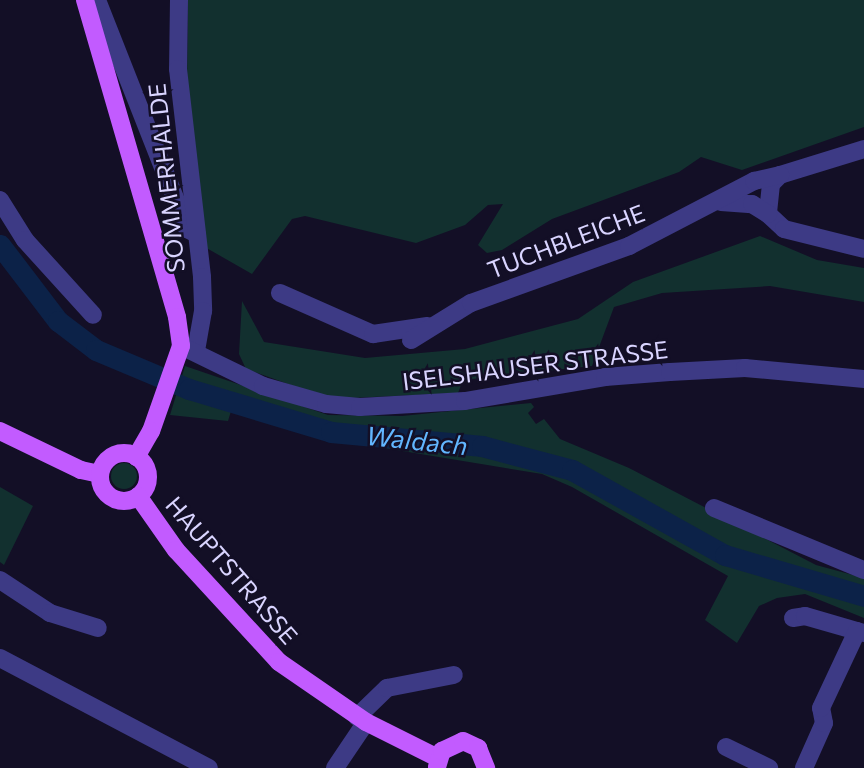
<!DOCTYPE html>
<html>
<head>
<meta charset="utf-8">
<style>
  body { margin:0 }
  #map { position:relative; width:864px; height:768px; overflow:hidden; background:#130f26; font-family:Commissioner,sans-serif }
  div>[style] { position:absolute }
  .green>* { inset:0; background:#12302f }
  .round { border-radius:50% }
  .river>* { height:21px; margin:-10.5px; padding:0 10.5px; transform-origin:10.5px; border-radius:10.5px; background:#0c2248 }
  .minor>* { height:18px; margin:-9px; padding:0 9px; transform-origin:9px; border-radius:9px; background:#3d3a85 }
  .major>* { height:18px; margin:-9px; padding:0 9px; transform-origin:9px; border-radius:9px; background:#c25bff }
  .major>.ring { margin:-9px; padding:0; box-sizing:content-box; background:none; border:18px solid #c25bff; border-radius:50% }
  span { translate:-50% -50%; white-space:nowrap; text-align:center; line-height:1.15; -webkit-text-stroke:5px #130f26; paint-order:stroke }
  .street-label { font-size:24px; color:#d9d4ff }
  .water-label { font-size:26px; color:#62b6ff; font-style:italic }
</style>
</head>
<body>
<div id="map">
  <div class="green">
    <div style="clip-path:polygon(188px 0,864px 0,864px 127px,742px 170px,701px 157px,679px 172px,552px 219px,502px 250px,487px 253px,478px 245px,503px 204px,488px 205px,465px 225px,416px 243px,305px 216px,292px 219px,252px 274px,203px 246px,187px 79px)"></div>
    <div style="clip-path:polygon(760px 236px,817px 260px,864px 268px,864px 302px,770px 286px,662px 293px,614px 307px,592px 366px,463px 380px,458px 393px,330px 399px,246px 369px,239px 354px,242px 301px,264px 342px,365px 358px,465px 349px,578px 319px,633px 282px)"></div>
    <div style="clip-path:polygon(185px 366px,328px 415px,402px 416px,531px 403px,534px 407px,528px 413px,536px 424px,544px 419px,560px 439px,629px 468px,816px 565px,864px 578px,864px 618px,805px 594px,777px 598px,759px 606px,737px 643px,705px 620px,728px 576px,572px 487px,542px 474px,372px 446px,231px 411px,228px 421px,170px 415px)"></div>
    <div class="round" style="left:111px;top:463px;width:26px;height:26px"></div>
    <div style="clip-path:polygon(0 487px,33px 506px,4px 565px,0 562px)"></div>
  </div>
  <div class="river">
    <div style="left:0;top:245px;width:96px;rotate:52.7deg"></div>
    <div style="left:58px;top:321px;width:48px;rotate:37.3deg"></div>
    <div style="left:96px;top:350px;width:101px;rotate:22.8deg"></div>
    <div style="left:189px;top:389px;width:148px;rotate:16.8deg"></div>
    <div style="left:331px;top:432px;width:152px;rotate:5.3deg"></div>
    <div style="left:482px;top:446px;width:93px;rotate:14.9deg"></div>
    <div style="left:572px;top:470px;width:175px;rotate:29.1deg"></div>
    <div style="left:725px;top:555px;width:145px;rotate:16.4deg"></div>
  </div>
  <div class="minor">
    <div style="left:97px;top:0;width:246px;rotate:68.5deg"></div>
    <div style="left:187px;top:229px;width:11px;rotate:27deg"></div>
    <div style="left:179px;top:0;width:69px;rotate:90.8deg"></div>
    <div style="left:178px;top:69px;width:209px;rotate:83.4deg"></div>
    <div style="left:202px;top:277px;width:34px;rotate:88deg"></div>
    <div style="left:203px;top:311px;width:40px;rotate:100deg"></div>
    <div style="left:864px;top:149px;width:88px;rotate:162.8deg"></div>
    <div style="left:780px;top:175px;width:13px;rotate:135deg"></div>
    <div style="left:771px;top:184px;width:30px;rotate:96deg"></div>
    <div style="left:768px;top:214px;width:22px;rotate:43deg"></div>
    <div style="left:784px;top:229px;width:82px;rotate:14deg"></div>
    <div style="left:0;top:200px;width:47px;rotate:58deg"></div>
    <div style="left:25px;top:240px;width:101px;rotate:47.8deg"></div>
    <div style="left:721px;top:202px;width:31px;rotate:4deg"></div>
    <div style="left:752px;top:204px;width:19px;rotate:32deg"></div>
    <div style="left:280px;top:293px;width:102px;rotate:23.8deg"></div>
    <div style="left:373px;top:334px;width:55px;rotate:-8.4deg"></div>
    <div style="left:411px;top:340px;width:70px;rotate:-31.7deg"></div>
    <div style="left:471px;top:303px;width:168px;rotate:-19.8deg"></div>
    <div style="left:629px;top:246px;width:141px;rotate:-27.5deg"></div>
    <div style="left:754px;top:181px;width:27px;rotate:-13deg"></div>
    <div style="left:181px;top:346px;width:91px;rotate:26deg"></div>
    <div style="left:263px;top:386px;width:66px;rotate:15.9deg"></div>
    <div style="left:326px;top:404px;width:34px;rotate:5deg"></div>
    <div style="left:360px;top:407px;width:105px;rotate:-3.3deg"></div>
    <div style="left:465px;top:401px;width:142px;rotate:-9.7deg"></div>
    <div style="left:605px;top:377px;width:65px;rotate:-4.4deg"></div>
    <div style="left:670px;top:372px;width:75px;rotate:-3.1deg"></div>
    <div style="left:745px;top:368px;width:120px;rotate:5.3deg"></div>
    <div style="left:714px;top:508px;width:162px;rotate:22.5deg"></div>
    <div style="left:0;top:580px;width:60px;rotate:33.4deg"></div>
    <div style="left:50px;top:613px;width:50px;rotate:17.4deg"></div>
    <div style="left:793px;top:618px;width:12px;rotate:-9deg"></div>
    <div style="left:805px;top:616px;width:61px;rotate:16.1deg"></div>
    <div style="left:0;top:658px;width:236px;rotate:27.8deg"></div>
    <div style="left:357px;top:717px;width:42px;rotate:-44deg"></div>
    <div style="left:387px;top:688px;width:68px;rotate:-11deg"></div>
    <div style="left:726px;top:747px;width:48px;rotate:26deg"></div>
    <div style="left:335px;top:768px;width:55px;rotate:-56deg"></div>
    <div style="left:804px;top:768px;width:49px;rotate:-66deg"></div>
    <div style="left:824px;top:723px;width:15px;rotate:-101deg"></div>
    <div style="left:821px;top:708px;width:85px;rotate:-64.9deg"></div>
  </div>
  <div class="major">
    <div style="left:85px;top:0;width:330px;rotate:73.8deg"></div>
    <div style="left:177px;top:317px;width:29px;rotate:82deg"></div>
    <div style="left:181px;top:346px;width:90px;rotate:109.4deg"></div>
    <div style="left:151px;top:431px;width:30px;rotate:120deg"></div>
    <div style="left:0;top:431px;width:90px;rotate:25.7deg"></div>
    <div style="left:81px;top:470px;width:19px;rotate:12deg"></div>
    <div class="ring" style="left:100px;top:453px;width:30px;height:30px"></div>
    <div style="left:138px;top:496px;width:66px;rotate:54.9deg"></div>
    <div style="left:176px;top:550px;width:152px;rotate:47.4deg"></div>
    <div style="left:279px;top:662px;width:106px;rotate:34.6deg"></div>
    <div style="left:366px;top:722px;width:80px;rotate:26.6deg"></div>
    <div style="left:437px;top:767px;width:17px;rotate:-73deg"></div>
    <div style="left:442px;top:751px;width:23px;rotate:-25deg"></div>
    <div style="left:463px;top:741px;width:17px;rotate:25deg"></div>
    <div style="left:478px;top:748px;width:22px;rotate:68deg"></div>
  </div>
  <div class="street-label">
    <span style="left:166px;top:178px;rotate:-96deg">SOMMERHALDE</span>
    <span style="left:566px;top:241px;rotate:-21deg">TUCHBLEICHE</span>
    <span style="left:535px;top:365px;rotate:-7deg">ISELSHAUSER STRASSE</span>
    <span style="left:232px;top:570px;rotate:49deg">HAUPTSTRASSE</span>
  </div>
  <div class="water-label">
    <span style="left:417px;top:440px;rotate:6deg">Waldach</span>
  </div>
</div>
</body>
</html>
